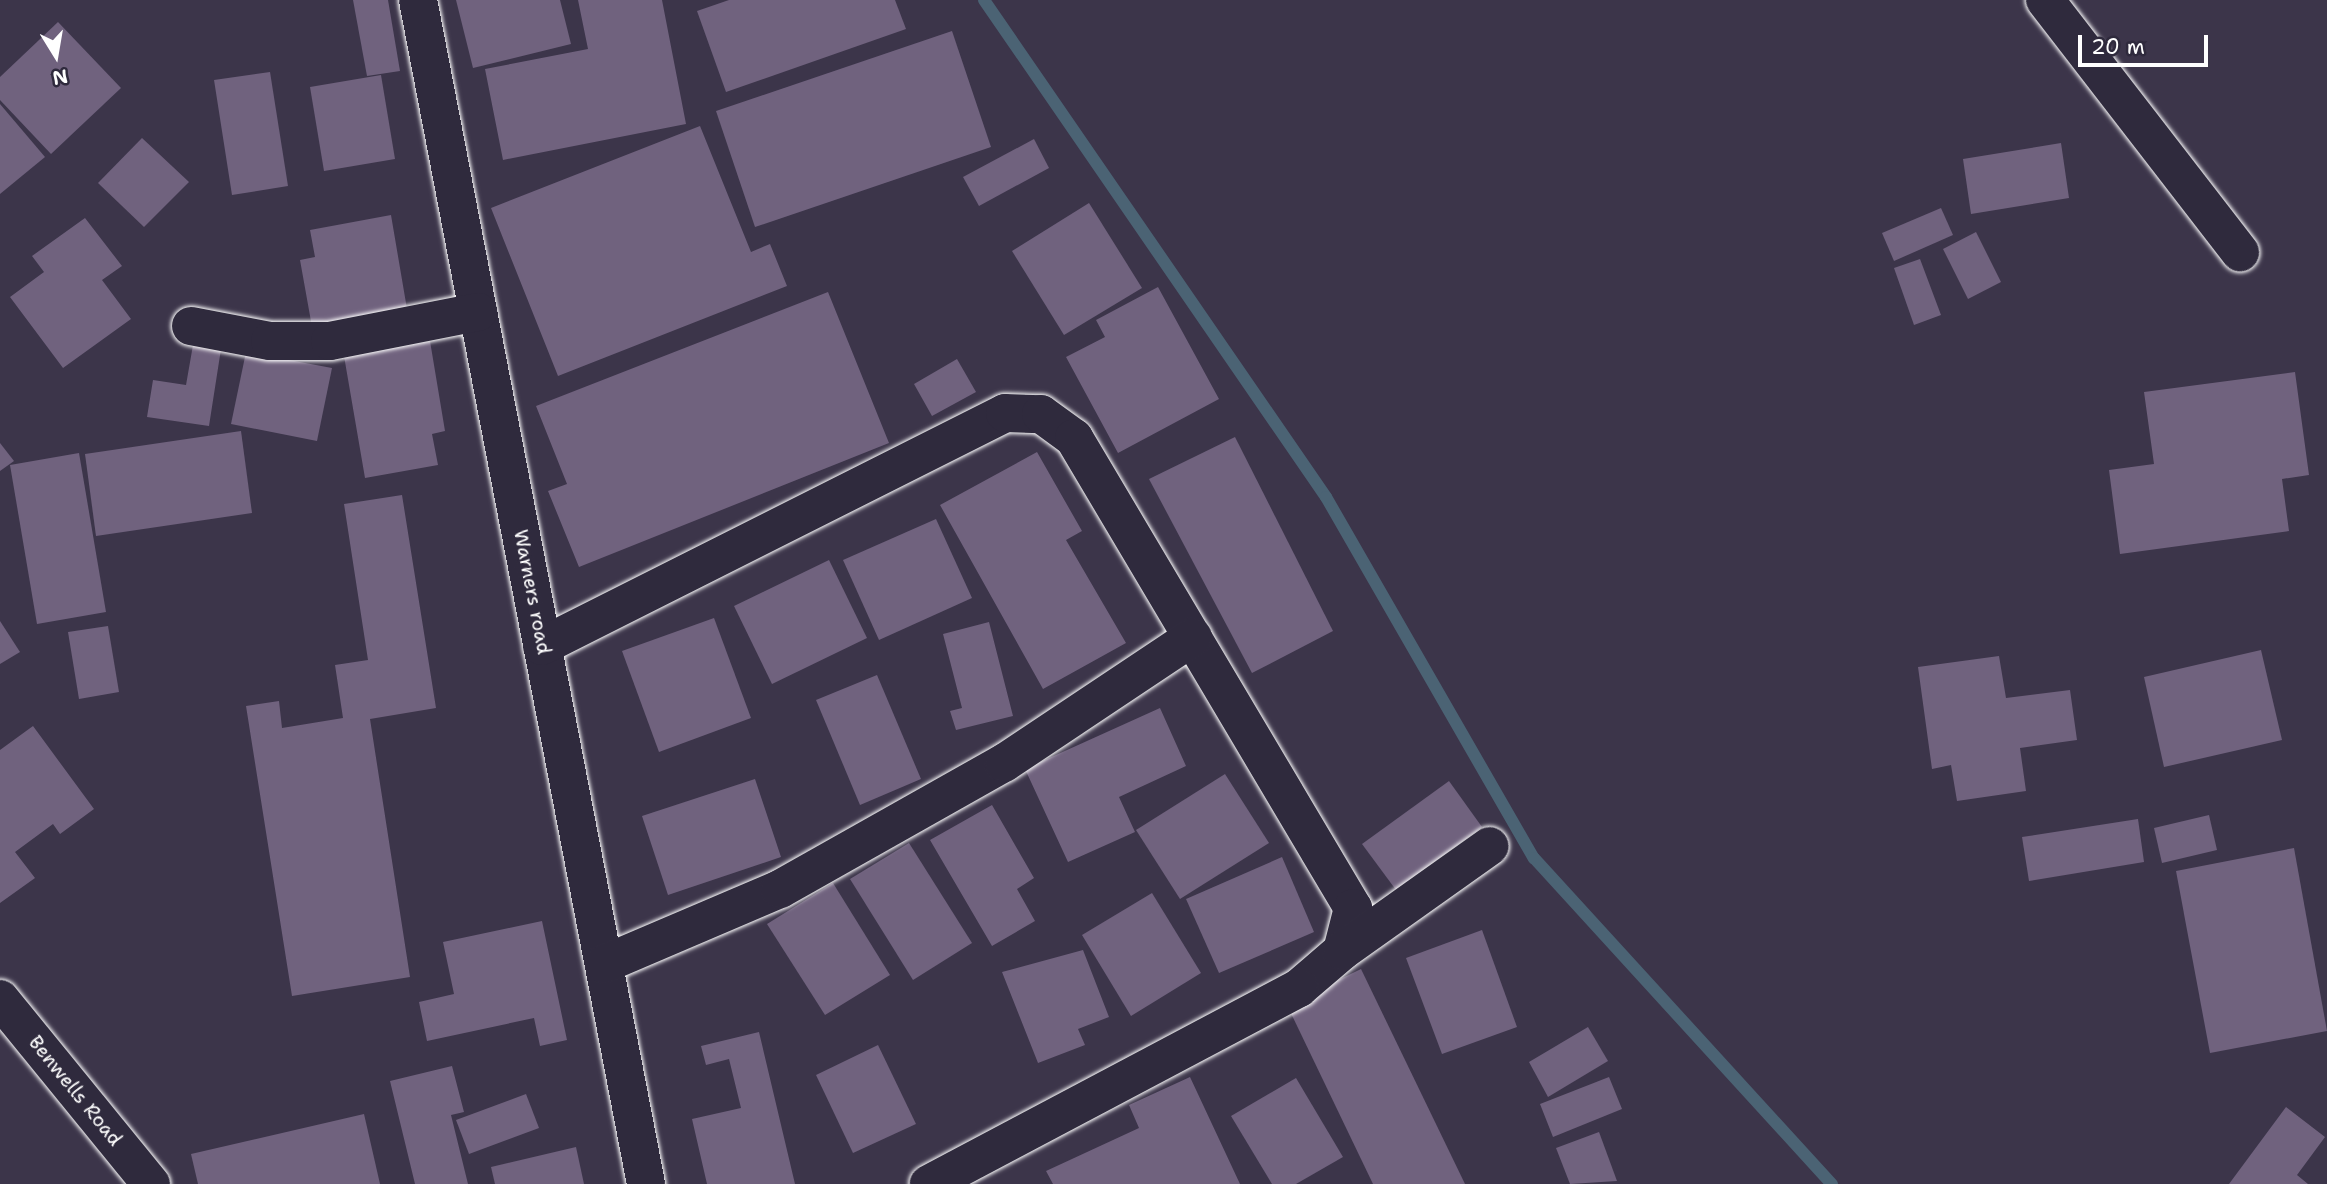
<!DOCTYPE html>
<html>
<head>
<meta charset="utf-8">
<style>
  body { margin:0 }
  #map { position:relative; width:2327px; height:1184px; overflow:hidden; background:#3c354a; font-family:"Shantell Sans",sans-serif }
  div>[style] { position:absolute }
  .stream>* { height:12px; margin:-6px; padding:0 6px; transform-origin:6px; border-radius:6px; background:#4b6374 }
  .building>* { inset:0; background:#70627e }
  .roads { filter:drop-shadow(0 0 2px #fff) drop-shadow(0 0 2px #fff) }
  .street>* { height:38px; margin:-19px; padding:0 19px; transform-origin:19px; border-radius:19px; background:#2f2a3d }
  span { translate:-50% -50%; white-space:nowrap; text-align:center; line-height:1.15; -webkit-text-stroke:7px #2f2a3d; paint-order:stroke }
  .street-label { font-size:19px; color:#fff }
  .north { position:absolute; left:21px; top:21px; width:70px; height:70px; -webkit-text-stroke:5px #2f2a3d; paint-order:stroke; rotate:169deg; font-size:19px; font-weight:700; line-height:28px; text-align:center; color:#fff }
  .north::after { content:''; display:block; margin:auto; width:24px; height:32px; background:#fff; clip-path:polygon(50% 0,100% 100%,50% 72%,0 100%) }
  .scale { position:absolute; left:2078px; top:35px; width:130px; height:32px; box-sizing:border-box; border:4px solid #fff; border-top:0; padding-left:9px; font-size:21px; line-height:24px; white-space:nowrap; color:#fff; -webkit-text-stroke:5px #2f2a3d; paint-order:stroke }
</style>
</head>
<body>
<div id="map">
  <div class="stream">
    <div style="left:984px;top:0;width:603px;rotate:55.47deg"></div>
    <div style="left:1326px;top:497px;width:417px;rotate:60.1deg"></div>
    <div style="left:1534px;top:858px;width:442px;rotate:47.6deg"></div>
  </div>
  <div class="building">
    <div style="clip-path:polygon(353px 0,388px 0,400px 71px,367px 76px)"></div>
    <div style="clip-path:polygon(456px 0,560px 0,571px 44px,473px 68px)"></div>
    <div style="clip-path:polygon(578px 0,662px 0,686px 124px,503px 160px,485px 69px,588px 49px)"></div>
    <div style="clip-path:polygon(729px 0,895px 0,906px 29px,726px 92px,697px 11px)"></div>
    <div style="clip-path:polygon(58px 22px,121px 88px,51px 154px,0 100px,0 77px)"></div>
    <div style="clip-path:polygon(952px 31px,991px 147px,755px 227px,716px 111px)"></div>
    <div style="clip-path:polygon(270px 72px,288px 186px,232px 195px,214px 80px)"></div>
    <div style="clip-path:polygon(381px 75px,395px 159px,324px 171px,310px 87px)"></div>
    <div style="clip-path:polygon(0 104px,45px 157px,0 194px)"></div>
    <div style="clip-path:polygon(700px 126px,751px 252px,770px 244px,787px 286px,558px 376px,491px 208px)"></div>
    <div style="clip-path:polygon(142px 138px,189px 182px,144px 227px,98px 183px)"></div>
    <div style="clip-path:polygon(1034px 139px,1049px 168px,979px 206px,963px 177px)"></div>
    <div style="clip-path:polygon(2061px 143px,2069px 198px,1971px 214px,1963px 159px)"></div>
    <div style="clip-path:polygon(1089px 203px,1142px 288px,1064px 335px,1012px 251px)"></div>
    <div style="clip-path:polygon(1941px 208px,1953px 235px,1894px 261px,1882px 233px)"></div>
    <div style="clip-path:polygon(391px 215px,407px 309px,312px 327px,300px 260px,315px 257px,310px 230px)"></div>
    <div style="clip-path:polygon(85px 218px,122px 266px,102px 280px,131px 319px,63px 368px,10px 297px,44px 272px,32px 256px)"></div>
    <div style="clip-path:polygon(1976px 232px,2001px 282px,1968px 299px,1943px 249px)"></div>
    <div style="clip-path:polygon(1920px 259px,1941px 315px,1914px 325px,1894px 268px)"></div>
    <div style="clip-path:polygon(1158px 287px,1219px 399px,1118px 453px,1066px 357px,1105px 337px,1096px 320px)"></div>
    <div style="clip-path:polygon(828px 292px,889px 443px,579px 567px,548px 491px,567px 484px,536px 406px)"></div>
    <div style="clip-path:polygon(430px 341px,445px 431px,432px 434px,438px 465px,365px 478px,344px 356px)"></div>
    <div style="clip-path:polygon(193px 345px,221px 349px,209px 426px,147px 417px,153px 380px,186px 385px)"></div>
    <div style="clip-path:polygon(246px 352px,332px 368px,317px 441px,231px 424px)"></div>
    <div style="clip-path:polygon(957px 359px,976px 392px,932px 416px,914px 384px)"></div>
    <div style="clip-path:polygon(2295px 372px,2309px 475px,2282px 479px,2289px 531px,2120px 554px,2109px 470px,2154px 464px,2144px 392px)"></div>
    <div style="clip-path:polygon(241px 431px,252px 513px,96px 536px,85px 454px)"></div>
    <div style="clip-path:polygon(1235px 437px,1333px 631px,1252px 673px,1149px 479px)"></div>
    <div style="clip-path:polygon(0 443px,14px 461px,0 471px)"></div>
    <div style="clip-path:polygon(1037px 452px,1082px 531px,1066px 540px,1126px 643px,1043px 689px,940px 505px)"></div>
    <div style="clip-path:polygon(79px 453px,106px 612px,37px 624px,10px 465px)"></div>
    <div style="clip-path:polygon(402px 495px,436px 708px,370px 719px,410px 977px,292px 996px,246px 706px,279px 701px,282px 728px,343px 718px,335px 665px,368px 660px,344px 504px)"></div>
    <div style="clip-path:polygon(936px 519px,972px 598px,879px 640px,843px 560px)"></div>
    <div style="clip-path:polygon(829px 560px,867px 638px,772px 684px,734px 606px)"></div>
    <div style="clip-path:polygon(714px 618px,751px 718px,659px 752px,622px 651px)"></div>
    <div style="clip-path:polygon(0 621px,20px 652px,0 664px)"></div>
    <div style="clip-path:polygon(989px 622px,1013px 716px,956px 730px,950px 711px,962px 708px,943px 634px)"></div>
    <div style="clip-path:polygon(108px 626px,119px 692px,79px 699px,68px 632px)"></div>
    <div style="clip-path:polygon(2261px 650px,2282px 740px,2164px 767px,2144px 677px)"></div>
    <div style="clip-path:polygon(1999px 656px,2006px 698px,2070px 690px,2077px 740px,2020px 748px,2026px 791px,1957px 801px,1951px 765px,1932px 769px,1918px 667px)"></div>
    <div style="clip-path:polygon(877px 675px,921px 779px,860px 805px,816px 700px)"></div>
    <div style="clip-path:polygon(1160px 708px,1186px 766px,1119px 797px,1135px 832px,1068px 862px,1025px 769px)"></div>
    <div style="clip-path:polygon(33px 726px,94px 809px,60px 834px,53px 824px,15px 852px,35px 878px,0 903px,0 750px)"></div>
    <div style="clip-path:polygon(1225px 774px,1269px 843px,1180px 899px,1136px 830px)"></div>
    <div style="clip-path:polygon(755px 779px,781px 857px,668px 895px,642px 816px)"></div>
    <div style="clip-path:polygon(1449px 781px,1482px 827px,1396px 890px,1362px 844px)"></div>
    <div style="clip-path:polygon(992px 805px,1034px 878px,1017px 889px,1035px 921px,992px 946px,930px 840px)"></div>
    <div style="clip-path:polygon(2209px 815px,2217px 850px,2162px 863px,2154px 828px)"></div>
    <div style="clip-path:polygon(2138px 819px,2144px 862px,2029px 881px,2022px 837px)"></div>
    <div style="clip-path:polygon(909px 843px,972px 943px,913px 980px,850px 879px)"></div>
    <div style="clip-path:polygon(2294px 848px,2327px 1031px,2210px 1053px,2176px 871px)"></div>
    <div style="clip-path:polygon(1282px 857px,1314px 932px,1219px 973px,1186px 899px)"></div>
    <div style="clip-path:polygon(833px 883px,890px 975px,825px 1015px,767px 924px)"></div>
    <div style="clip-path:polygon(1152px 893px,1201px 973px,1131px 1016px,1082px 935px)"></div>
    <div style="clip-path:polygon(542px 921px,567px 1040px,540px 1046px,534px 1018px,427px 1041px,419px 1002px,454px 994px,443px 942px)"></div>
    <div style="clip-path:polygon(1482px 930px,1517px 1027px,1442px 1054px,1406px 958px)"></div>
    <div style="clip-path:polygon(1083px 950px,1109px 1017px,1078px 1029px,1085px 1045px,1038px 1063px,1002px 972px)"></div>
    <div style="clip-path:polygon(1361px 969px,1465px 1184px,1373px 1184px,1287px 1005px)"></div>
    <div style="clip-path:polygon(1588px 1027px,1608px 1061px,1548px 1097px,1529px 1062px)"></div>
    <div style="clip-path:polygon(759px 1032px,795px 1184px,707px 1184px,692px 1119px,741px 1108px,729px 1059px,706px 1065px,701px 1046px)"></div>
    <div style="clip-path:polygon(878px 1045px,916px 1124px,853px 1153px,816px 1075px)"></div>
    <div style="clip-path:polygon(452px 1066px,464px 1112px,451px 1115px,468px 1184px,415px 1184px,390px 1081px)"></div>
    <div style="clip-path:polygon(1190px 1077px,1240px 1184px,1053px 1184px,1046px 1171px,1139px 1128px,1129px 1105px)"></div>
    <div style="clip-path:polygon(1609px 1077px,1622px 1109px,1553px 1137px,1540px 1104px)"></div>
    <div style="clip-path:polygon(1296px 1078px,1343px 1157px,1296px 1184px,1272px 1184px,1231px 1116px)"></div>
    <div style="clip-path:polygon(526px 1094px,539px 1128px,469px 1154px,456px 1120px)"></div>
    <div style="clip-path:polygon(2286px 1107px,2325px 1137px,2297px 1175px,2308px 1184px,2229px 1184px)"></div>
    <div style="clip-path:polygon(364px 1114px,380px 1184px,198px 1184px,191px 1154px)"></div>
    <div style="clip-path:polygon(1599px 1132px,1617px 1181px,1570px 1184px,1556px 1148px)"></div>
    <div style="clip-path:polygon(576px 1147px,584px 1184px,495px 1184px,491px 1167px)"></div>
  </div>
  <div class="roads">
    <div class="street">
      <div style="left:418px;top:0;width:1206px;rotate:79.1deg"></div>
      <div style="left:2045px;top:0;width:319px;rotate:52.3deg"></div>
      <div style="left:191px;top:326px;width:80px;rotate:10.8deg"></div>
      <div style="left:270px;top:341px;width:60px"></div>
      <div style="left:330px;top:341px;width:151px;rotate:-11.1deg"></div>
      <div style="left:542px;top:646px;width:518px;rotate:-26.71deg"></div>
      <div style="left:1005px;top:413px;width:36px;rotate:2deg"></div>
      <div style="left:1041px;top:414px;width:41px;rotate:36deg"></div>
      <div style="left:1074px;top:438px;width:547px;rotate:59.31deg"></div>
      <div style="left:1353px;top:908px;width:44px;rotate:104.3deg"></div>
      <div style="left:1342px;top:951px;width:57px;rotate:139.3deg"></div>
      <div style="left:1299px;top:988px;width:419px;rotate:152.1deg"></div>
      <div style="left:1342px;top:951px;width:181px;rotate:-35.4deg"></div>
      <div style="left:604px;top:964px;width:191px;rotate:-23.1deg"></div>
      <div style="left:780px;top:889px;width:257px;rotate:-29.4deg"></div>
      <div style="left:1004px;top:763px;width:227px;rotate:-33.7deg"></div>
      <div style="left:0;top:999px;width:239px;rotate:50.8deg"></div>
    </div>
  </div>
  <div class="street-label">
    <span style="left:532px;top:592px;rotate:79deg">Warners road</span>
    <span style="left:75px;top:1091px;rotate:51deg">Benwells Road</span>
  </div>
  <div class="north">N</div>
  <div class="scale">20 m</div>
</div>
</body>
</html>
